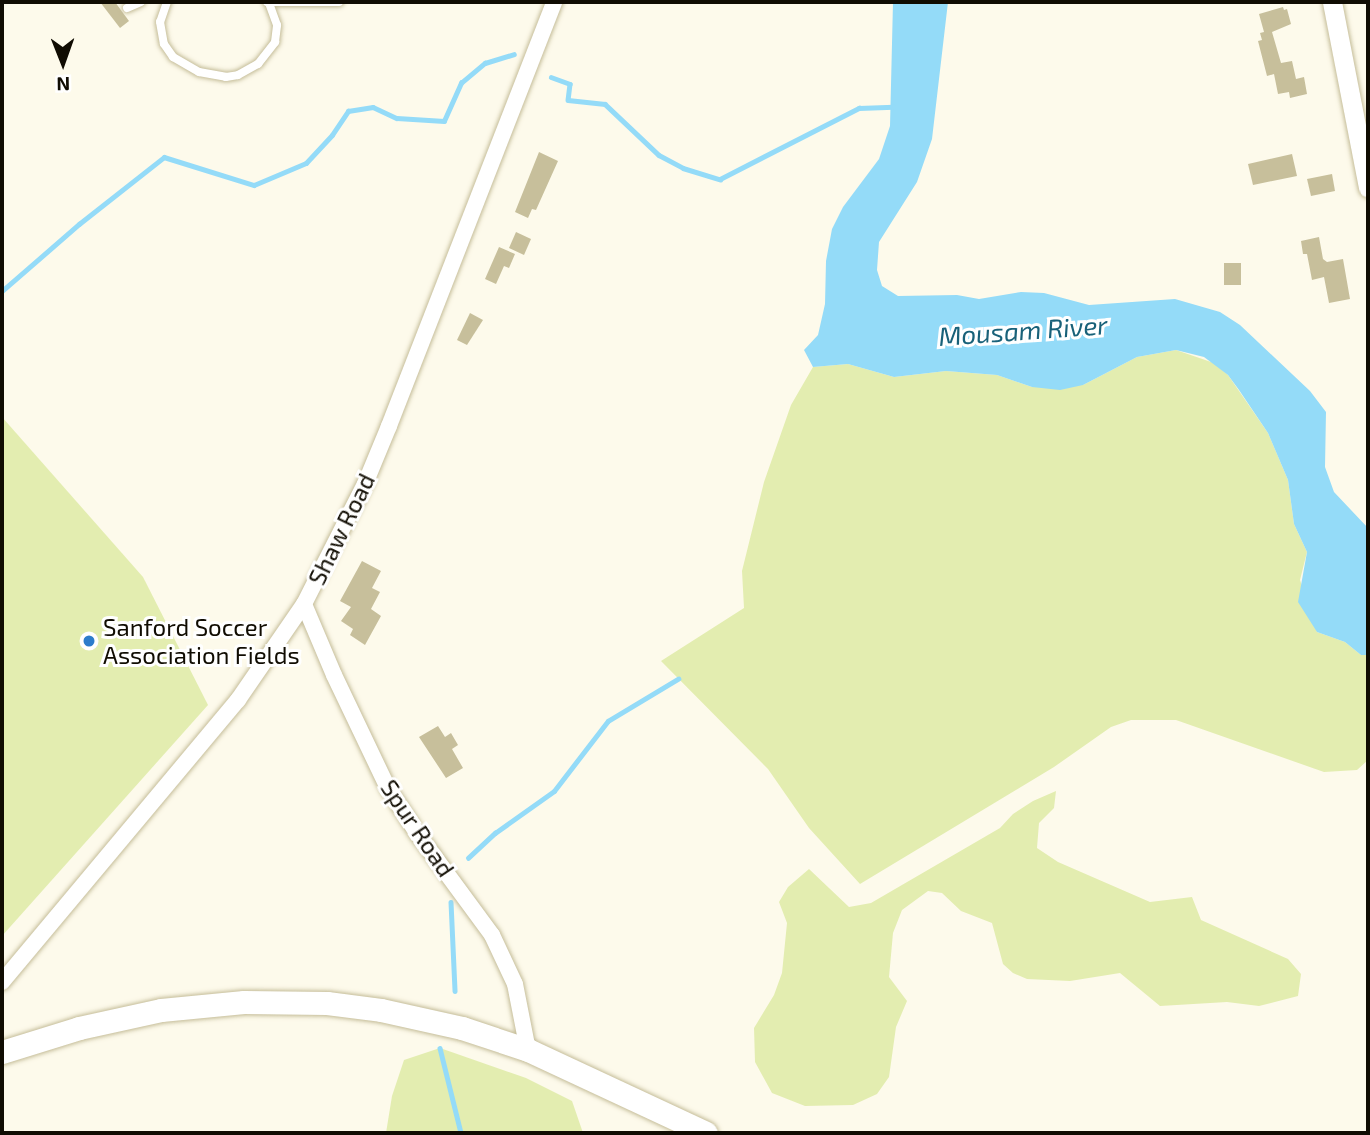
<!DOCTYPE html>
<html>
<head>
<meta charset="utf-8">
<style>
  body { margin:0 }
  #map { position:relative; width:1370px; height:1135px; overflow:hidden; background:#fdfaeb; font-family:"Exo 2",sans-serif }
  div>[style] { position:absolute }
  .green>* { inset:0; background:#e3edb0 }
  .water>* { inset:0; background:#94dbf8 }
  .stream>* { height:4.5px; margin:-2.25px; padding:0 2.25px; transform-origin:2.25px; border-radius:2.25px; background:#94dbf8 }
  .building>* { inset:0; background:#c7bf9b }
  .roads { filter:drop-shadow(0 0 2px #c5bd99) drop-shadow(0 0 2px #c5bd99) }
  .service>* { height:8px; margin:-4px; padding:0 4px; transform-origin:4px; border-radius:4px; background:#fff }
  .minor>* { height:16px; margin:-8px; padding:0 8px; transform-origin:8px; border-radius:8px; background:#fff }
  .tertiary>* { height:19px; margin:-9.5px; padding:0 9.5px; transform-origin:9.5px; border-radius:9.5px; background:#fff }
  .secondary>* { height:23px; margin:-11.5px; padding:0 11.5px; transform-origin:11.5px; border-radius:11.5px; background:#fff }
  .dots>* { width:19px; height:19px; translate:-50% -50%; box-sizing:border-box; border:4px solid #fff; border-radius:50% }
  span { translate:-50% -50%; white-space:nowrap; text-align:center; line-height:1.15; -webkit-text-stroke:6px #fff; paint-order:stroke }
  .street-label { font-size:24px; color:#100c02 }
  .poi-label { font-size:24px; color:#100c02 }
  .left { translate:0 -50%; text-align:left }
  .water-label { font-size:26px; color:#186179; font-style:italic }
  .frame { position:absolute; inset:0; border:4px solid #100c02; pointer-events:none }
  .north { position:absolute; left:28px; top:28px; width:70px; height:70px; -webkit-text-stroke:5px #fff; paint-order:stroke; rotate:179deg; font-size:19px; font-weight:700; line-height:28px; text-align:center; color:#100c02 }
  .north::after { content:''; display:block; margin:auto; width:24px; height:32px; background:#100c02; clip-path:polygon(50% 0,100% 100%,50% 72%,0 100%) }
</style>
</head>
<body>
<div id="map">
  <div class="green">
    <div style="clip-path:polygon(1176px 350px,1214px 363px,1228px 375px,1268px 433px,1288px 480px,1294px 524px,1307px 552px,1300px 580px,1317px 632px,1345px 642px,1361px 655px,1368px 655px,1368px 760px,1357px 770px,1324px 772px,1176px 720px,1131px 720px,1111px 727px,1054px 767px,860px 884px,809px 828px,768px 769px,661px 661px,744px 608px,742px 571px,764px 482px,791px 405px,813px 367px,848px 364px,894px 377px,946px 371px,997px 375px,1032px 387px,1083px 385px,1137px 357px)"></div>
    <div style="clip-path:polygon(2px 417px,143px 577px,208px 705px,2px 936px)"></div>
    <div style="clip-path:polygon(1056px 791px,1054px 808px,1039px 823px,1037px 848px,1058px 862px,1150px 902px,1192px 897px,1201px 920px,1288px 959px,1301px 974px,1298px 996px,1259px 1006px,1227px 1002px,1160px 1006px,1120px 973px,1070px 981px,1027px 979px,1013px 973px,1003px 964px,992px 923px,961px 911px,942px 893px,928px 891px,902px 910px,893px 933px,889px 977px,907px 1001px,896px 1027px,889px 1077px,877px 1094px,853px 1105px,805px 1106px,772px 1093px,755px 1062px,754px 1028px,774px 995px,782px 973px,787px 923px,779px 902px,788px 887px,809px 869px,849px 907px,871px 903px,1000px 828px,1013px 814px,1033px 801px)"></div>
    <div style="clip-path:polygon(440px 1048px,526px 1078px,572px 1101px,583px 1133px,386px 1133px,392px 1096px,404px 1060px)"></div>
  </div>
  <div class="water">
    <div style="clip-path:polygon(893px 2px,948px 2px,932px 139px,917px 182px,879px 242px,877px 270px,882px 286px,898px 296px,957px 295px,979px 299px,1021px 292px,1044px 293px,1089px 305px,1175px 299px,1220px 312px,1240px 325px,1310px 391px,1326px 412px,1325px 467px,1334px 492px,1368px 528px,1368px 655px,1361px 655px,1345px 642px,1317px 632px,1298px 602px,1307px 552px,1294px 524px,1288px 480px,1268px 433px,1239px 390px,1228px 375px,1204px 357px,1176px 350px,1137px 357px,1083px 385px,1060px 390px,1032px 387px,997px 375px,946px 371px,894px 377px,848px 364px,813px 367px,804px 350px,818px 335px,825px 304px,826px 261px,832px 229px,843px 207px,879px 159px,890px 126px)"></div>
  </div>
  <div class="stream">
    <div style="left:551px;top:77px;width:20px;rotate:20deg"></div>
    <div style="left:570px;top:84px;width:16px;rotate:97deg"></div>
    <div style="left:568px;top:100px;width:37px;rotate:6deg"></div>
    <div style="left:605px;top:104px;width:74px;rotate:43.4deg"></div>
    <div style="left:659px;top:155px;width:27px;rotate:28deg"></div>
    <div style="left:683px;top:168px;width:39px;rotate:17deg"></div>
    <div style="left:720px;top:179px;width:156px;rotate:-27.1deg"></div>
    <div style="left:859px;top:108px;width:34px;rotate:-2deg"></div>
    <div style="left:2px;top:291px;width:102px;rotate:-41deg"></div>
    <div style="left:79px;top:224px;width:108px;rotate:-38.2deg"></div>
    <div style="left:164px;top:157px;width:94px;rotate:17.3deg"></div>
    <div style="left:254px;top:185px;width:56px;rotate:-22.9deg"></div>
    <div style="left:306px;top:163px;width:38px;rotate:-47deg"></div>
    <div style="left:332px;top:135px;width:29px;rotate:-56deg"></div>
    <div style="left:348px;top:111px;width:25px;rotate:-9deg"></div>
    <div style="left:373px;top:107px;width:26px;rotate:25deg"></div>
    <div style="left:397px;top:118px;width:47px;rotate:3.7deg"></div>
    <div style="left:444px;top:121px;width:42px;rotate:-65.9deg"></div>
    <div style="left:461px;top:83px;width:31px;rotate:-40deg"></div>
    <div style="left:485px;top:63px;width:30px;rotate:-17deg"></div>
    <div style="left:468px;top:858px;width:37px;rotate:-43deg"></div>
    <div style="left:495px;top:833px;width:72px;rotate:-35.4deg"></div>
    <div style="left:554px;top:791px;width:88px;rotate:-52.4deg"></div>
    <div style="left:608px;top:721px;width:82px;rotate:-31deg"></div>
    <div style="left:451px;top:902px;width:89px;rotate:87.4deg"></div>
    <div style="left:440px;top:1048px;width:88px;rotate:76.1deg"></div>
  </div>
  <div class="building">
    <div style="clip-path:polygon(100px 2px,115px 2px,129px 21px,120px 28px)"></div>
    <div style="clip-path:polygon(1283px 7px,1284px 10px,1287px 9px,1291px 24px,1272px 32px,1281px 63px,1292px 61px,1296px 79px,1304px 77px,1307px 94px,1290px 98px,1289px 92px,1278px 94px,1274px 74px,1267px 76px,1258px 41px,1262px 40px,1260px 33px,1264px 32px,1259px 14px)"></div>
    <div style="clip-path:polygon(539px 152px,558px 161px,536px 210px,532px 209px,528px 218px,515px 212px)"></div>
    <div style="clip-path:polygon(1292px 154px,1297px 176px,1253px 185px,1248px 164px)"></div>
    <div style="clip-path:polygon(1332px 174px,1335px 191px,1311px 196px,1307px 179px)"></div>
    <div style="clip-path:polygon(516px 232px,531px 239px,524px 255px,509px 248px)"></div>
    <div style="clip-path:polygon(1319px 237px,1323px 259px,1327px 262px,1343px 259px,1350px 299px,1329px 303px,1324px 277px,1312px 280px,1307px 254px,1303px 254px,1301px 241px)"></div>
    <div style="clip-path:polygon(499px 247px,515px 254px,509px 268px,504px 266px,496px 284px,485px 279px)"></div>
    <div style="clip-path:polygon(1224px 263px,1241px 263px,1241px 285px,1224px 285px)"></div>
    <div style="clip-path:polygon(470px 313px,483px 320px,467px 345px,457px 340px)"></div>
    <div style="clip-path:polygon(362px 561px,381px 571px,372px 588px,380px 592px,371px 609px,381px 616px,365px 645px,350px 635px,353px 629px,341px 621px,351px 607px,340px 601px)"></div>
    <div style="clip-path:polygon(438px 726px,445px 737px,451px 733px,458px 745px,452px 749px,463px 768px,446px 778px,419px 737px)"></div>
  </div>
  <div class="roads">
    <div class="service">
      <div style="left:167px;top:2px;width:21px;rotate:109deg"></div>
      <div style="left:160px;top:22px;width:22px;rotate:80deg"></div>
      <div style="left:164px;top:44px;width:16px;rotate:55deg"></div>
      <div style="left:173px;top:57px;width:30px;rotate:30deg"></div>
      <div style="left:199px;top:72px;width:27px;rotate:10deg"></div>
      <div style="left:226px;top:77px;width:12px;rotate:-9deg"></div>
      <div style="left:238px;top:75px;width:23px;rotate:-29deg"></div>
      <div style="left:258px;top:64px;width:28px;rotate:-52deg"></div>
      <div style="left:275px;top:42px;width:17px;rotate:-83deg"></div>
      <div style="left:277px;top:25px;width:23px;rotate:-110deg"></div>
      <div style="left:267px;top:2px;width:72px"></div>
      <div style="left:127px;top:8px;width:15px;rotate:-23deg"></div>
    </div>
    <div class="minor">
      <div style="left:304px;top:604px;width:77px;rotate:67.1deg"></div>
      <div style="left:334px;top:675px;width:125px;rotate:64.5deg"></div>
      <div style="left:388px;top:788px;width:54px;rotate:57.2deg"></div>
      <div style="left:417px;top:833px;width:127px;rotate:53.7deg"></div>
      <div style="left:492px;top:935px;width:54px;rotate:64.9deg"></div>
      <div style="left:515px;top:984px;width:67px;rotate:78.9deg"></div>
      <div style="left:2px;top:982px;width:368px;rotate:-50.1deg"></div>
      <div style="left:238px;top:700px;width:116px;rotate:-55.5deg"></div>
      <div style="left:304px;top:604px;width:135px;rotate:-63.1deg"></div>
      <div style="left:365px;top:484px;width:63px;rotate:-67.5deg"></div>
      <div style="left:389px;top:426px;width:455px;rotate:-68.7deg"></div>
    </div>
    <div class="tertiary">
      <div style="left:1332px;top:2px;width:189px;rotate:79deg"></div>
    </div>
    <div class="secondary">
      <div style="left:2px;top:1052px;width:81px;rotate:-17.3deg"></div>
      <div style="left:79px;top:1028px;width:84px;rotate:-12.4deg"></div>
      <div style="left:161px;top:1010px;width:83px;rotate:-5.5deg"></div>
      <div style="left:244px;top:1002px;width:83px;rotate:0.7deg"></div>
      <div style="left:327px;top:1003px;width:54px;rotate:7.4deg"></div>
      <div style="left:381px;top:1010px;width:83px;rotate:12.5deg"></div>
      <div style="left:462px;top:1028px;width:70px;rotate:18.4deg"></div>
      <div style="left:528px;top:1050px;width:196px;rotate:25deg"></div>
    </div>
  </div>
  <div class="dots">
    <div style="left:89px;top:641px;background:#2c7ccb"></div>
  </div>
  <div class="street-label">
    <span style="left:341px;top:529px;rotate:-64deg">Shaw Road</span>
    <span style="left:418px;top:828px;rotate:56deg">Spur Road</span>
  </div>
  <div class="poi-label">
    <span class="left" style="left:103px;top:641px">Sanford Soccer<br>Association Fields</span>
  </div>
  <div class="water-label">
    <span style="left:1023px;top:330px;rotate:-4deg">Mousam River</span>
  </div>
  <div class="frame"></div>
  <div class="north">N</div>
</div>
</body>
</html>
